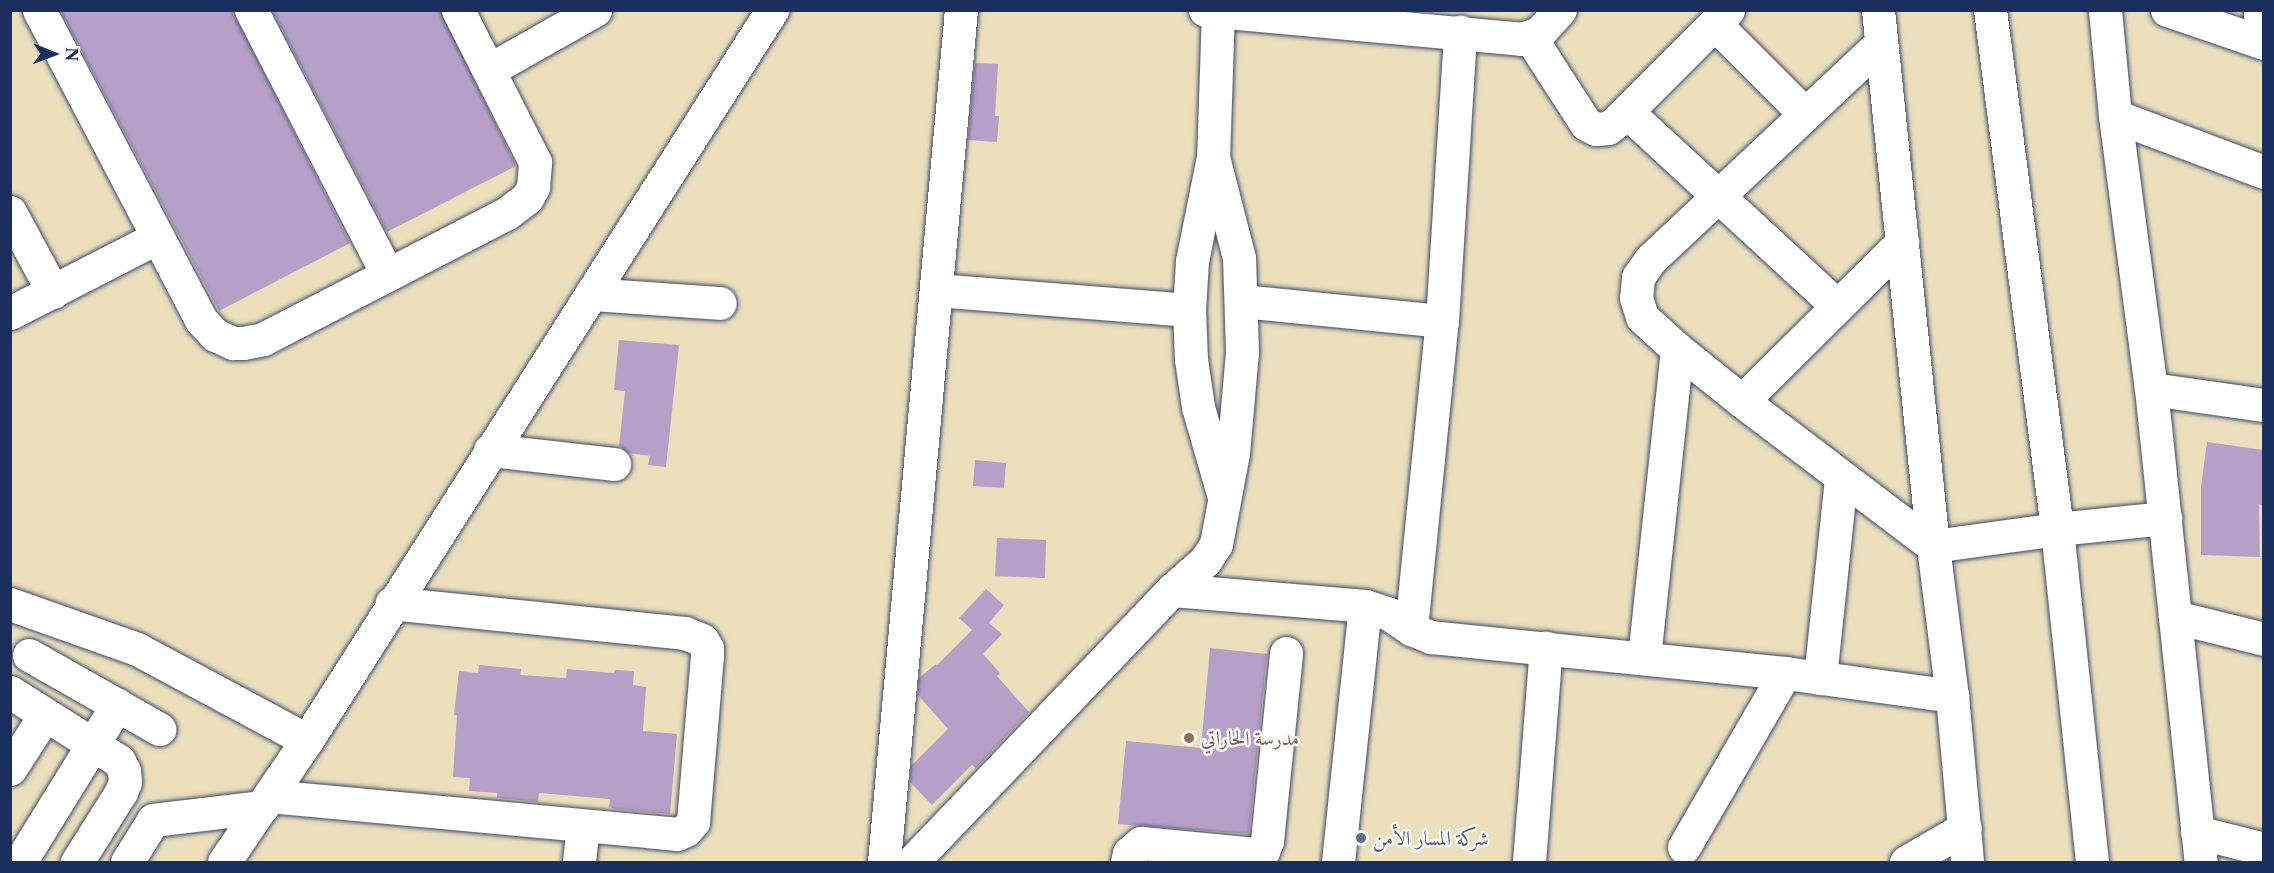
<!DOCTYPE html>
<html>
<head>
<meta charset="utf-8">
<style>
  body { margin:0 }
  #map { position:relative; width:2274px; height:873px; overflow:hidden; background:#ebdfbc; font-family:"Libre Caslon Text",Amiri,serif }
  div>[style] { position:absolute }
  .building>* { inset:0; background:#b7a0c8 }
  .roads { filter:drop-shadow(0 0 2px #3a496c) drop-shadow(0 0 2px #3a496c) }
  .minor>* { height:33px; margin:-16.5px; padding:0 16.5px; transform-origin:16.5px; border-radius:16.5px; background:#fff }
  .dots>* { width:16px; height:16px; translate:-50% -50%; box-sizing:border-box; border:3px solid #f6f6f2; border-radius:50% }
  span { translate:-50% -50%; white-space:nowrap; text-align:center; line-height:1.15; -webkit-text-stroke:5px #f6f6f2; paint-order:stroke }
  .education-label { font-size:20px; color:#785e54 }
  .left { translate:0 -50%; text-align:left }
  .service-label { font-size:20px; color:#4e5e75 }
  .frame { position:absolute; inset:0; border:12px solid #1b2f5e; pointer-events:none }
  .north { position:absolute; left:24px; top:24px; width:60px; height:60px; -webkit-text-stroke:4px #f6f6f2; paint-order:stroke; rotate:91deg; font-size:16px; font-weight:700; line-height:24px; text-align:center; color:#1b2f5e }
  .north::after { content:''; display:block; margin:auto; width:21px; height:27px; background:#1b2f5e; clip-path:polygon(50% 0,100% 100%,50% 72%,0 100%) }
</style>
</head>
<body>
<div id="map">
  <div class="building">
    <div style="clip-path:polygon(60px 10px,232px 10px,350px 243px,219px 311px)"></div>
    <div style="clip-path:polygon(272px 10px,440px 10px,516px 166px,387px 232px)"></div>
    <div style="clip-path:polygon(975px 63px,998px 64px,995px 116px,999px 116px,997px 142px,968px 140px)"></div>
    <div style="clip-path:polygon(619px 340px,679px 345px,666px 467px,648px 465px,650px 456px,629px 453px,619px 446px,625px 391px,614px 390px)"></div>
    <div style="clip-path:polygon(2207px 442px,2264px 450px,2264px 506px,2259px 504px,2260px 557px,2201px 555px,2201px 487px)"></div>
    <div style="clip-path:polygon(975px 460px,1006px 463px,1004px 488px,973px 486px)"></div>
    <div style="clip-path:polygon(997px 538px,1046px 540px,1045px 578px,995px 576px)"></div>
    <div style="clip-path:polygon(986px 589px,1004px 605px,989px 623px,1002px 634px,983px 654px,1000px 673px,997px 676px,1029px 712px,976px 768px,972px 765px,932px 805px,910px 782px,911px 766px,948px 729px,918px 695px,919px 678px,936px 664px,937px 665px,972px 630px,959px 618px)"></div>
    <div style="clip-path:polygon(1210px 648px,1267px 654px,1249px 834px,1118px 824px,1126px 741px,1201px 748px)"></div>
    <div style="clip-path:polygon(479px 665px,521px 669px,520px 675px,566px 678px,567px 669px,614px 673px,615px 670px,634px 671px,633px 685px,646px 687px,643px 731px,677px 734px,670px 814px,615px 809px,609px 807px,610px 799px,539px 793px,538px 802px,497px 798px,497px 793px,469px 791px,470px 778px,453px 777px,457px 715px,454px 715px,459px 671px,478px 673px)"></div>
  </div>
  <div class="roads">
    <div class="minor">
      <div style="left:39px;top:10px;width:350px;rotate:62.4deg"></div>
      <div style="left:201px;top:320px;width:21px;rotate:47deg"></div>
      <div style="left:215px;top:335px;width:20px;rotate:24deg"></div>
      <div style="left:233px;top:343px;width:10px"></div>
      <div style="left:243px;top:343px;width:20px;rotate:-11deg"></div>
      <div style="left:263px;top:339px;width:275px;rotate:-27.3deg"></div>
      <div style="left:507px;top:213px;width:25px;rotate:-37deg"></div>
      <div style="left:527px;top:198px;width:13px;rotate:-61deg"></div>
      <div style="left:533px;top:187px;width:25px;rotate:-85deg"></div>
      <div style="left:535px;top:162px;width:170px;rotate:-116.9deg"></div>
      <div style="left:251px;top:10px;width:298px;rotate:62.7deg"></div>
      <div style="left:1205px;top:10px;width:317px;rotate:5.2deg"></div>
      <div style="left:1521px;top:39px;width:19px;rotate:-18deg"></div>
      <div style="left:1539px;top:33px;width:31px;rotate:-48deg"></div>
      <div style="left:1218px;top:10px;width:147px;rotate:91.9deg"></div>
      <div style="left:1213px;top:157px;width:106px;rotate:101.4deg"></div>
      <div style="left:1192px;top:261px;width:49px;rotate:93.5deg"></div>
      <div style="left:1189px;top:310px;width:49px;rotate:87.7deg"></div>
      <div style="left:1191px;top:359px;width:49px;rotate:81.7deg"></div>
      <div style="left:1198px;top:407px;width:94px;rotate:73.9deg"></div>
      <div style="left:1878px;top:10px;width:539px;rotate:84.14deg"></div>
      <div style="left:1933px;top:546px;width:151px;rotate:82.8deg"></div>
      <div style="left:1952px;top:696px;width:167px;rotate:84.8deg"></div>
      <div style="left:1990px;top:10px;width:523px;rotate:82.64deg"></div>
      <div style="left:2057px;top:529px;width:335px;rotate:84deg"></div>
      <div style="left:2105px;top:10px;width:106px;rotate:84.6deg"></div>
      <div style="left:2115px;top:116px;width:275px;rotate:82.5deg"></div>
      <div style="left:2151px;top:389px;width:476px;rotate:84deg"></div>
      <div style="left:2167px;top:10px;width:102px;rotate:18.8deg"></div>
      <div style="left:2260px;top:10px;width:32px;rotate:88deg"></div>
      <div style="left:1715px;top:24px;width:127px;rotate:45deg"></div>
      <div style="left:1530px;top:37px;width:103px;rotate:57.2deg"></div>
      <div style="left:1586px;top:124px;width:11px;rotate:27deg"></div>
      <div style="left:1596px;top:129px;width:12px;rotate:-5deg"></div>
      <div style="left:1608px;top:128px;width:11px;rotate:-38deg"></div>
      <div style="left:1617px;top:121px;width:157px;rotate:-45deg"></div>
      <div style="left:1881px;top:43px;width:317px;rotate:136.8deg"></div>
      <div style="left:1650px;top:260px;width:21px;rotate:125deg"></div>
      <div style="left:1638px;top:277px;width:21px;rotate:95deg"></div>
      <div style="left:1636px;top:298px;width:20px;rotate:72deg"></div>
      <div style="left:1642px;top:317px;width:47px;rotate:42.4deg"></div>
      <div style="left:1677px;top:349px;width:83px;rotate:38.7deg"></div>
      <div style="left:1742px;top:401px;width:240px;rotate:37.2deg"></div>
      <div style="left:1933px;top:546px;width:125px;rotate:-7.8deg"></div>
      <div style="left:2057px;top:529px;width:109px;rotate:-5.8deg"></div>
      <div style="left:489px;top:70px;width:122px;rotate:-29.5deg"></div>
      <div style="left:1627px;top:112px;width:286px;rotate:42.7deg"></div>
      <div style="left:2115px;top:116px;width:159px;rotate:20.6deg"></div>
      <div style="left:10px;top:212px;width:91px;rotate:61.7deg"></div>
      <div style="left:936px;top:290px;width:254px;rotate:4.5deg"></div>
      <div style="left:591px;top:294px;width:129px;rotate:4deg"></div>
      <div style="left:1242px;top:301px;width:201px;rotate:5.7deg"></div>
      <div style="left:10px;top:313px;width:166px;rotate:-27.2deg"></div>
      <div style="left:2151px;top:389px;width:114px;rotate:8.1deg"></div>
      <div style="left:1742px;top:401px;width:226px;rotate:-44.8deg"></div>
      <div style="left:490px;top:450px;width:125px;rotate:6.4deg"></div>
      <div style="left:1172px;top:590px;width:194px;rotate:4.7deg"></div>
      <div style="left:1365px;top:606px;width:25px;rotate:18deg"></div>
      <div style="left:1389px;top:614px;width:27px;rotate:34deg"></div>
      <div style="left:1411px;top:629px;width:22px;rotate:22deg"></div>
      <div style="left:1431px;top:637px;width:356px;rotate:5.8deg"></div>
      <div style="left:1785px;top:673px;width:169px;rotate:7.8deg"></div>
      <div style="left:10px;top:604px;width:135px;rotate:19.5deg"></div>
      <div style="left:137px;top:649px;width:193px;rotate:28.2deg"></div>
      <div style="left:2175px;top:617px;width:92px;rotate:13.9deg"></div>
      <div style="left:1411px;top:629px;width:310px;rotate:-84.3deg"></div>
      <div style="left:1442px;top:321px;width:290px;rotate:-86.4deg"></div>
      <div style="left:29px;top:655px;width:150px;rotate:29.6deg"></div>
      <div style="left:1644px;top:658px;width:311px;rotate:-83.9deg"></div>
      <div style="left:1820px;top:678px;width:201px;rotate:-84deg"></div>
      <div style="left:10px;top:692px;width:129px;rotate:32.3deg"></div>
      <div style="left:119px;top:761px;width:11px;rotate:63deg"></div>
      <div style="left:124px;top:771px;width:11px;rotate:85deg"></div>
      <div style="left:125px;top:782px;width:11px;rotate:112deg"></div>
      <div style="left:121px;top:792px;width:83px;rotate:122.2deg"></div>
      <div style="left:10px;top:769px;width:64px;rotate:-57.1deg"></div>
      <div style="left:269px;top:796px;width:400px;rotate:5.3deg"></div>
      <div style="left:667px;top:833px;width:10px;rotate:6deg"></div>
      <div style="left:677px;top:834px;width:10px;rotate:-24deg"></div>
      <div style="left:686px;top:830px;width:11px;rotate:-49deg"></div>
      <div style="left:693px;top:822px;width:166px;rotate:-85.2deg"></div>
      <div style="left:707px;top:657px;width:9px;rotate:-90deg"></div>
      <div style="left:707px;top:648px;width:9px;rotate:-122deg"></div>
      <div style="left:702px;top:640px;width:18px;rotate:-158deg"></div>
      <div style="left:685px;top:633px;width:295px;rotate:-174.2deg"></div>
      <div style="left:2197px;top:832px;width:69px;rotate:14.2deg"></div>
      <div style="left:1684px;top:847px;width:201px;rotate:-59.9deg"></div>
      <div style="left:20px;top:862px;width:185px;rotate:-58.3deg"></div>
      <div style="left:127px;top:862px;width:49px;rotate:-58.2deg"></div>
      <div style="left:153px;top:820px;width:110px;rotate:-6.8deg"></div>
      <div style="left:224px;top:862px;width:148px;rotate:-55.8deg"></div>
      <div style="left:307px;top:740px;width:866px;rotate:-57.5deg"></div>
      <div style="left:579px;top:862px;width:36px;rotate:-84deg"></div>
      <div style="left:884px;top:862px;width:855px;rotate:-84.84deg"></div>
      <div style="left:912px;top:862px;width:376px;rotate:-46.3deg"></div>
      <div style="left:1172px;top:590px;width:44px;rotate:-41.3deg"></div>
      <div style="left:1205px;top:561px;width:20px;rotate:-57deg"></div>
      <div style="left:1216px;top:544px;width:93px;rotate:-79.4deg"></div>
      <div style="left:1233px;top:453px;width:101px;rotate:-84.9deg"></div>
      <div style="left:1242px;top:352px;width:94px;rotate:-91.8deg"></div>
      <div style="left:1239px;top:258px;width:104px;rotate:-104.4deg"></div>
      <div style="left:1127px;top:862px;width:9px;rotate:-77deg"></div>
      <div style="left:1129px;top:853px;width:16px;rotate:-40deg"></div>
      <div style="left:1141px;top:843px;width:118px;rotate:5.4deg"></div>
      <div style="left:1258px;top:854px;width:6px;rotate:-31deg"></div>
      <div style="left:1263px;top:851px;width:11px;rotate:-68deg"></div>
      <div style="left:1267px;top:841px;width:189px;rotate:-84.2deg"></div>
      <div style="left:1338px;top:862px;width:257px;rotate:-84deg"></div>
      <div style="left:1529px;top:862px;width:215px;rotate:-85.5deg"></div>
      <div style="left:1906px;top:862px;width:68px;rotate:-30deg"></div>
    </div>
  </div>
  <div class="dots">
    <div style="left:1189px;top:738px;background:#8d6e63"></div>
    <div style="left:1361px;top:838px;background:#5c6f8a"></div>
  </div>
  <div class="education-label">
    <span class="left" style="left:1201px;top:738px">مدرسة الحاراتي</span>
  </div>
  <div class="service-label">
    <span class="left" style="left:1373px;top:838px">شركة المسار الأمن</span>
  </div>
  <div class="frame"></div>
  <div class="north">N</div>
</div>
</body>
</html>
